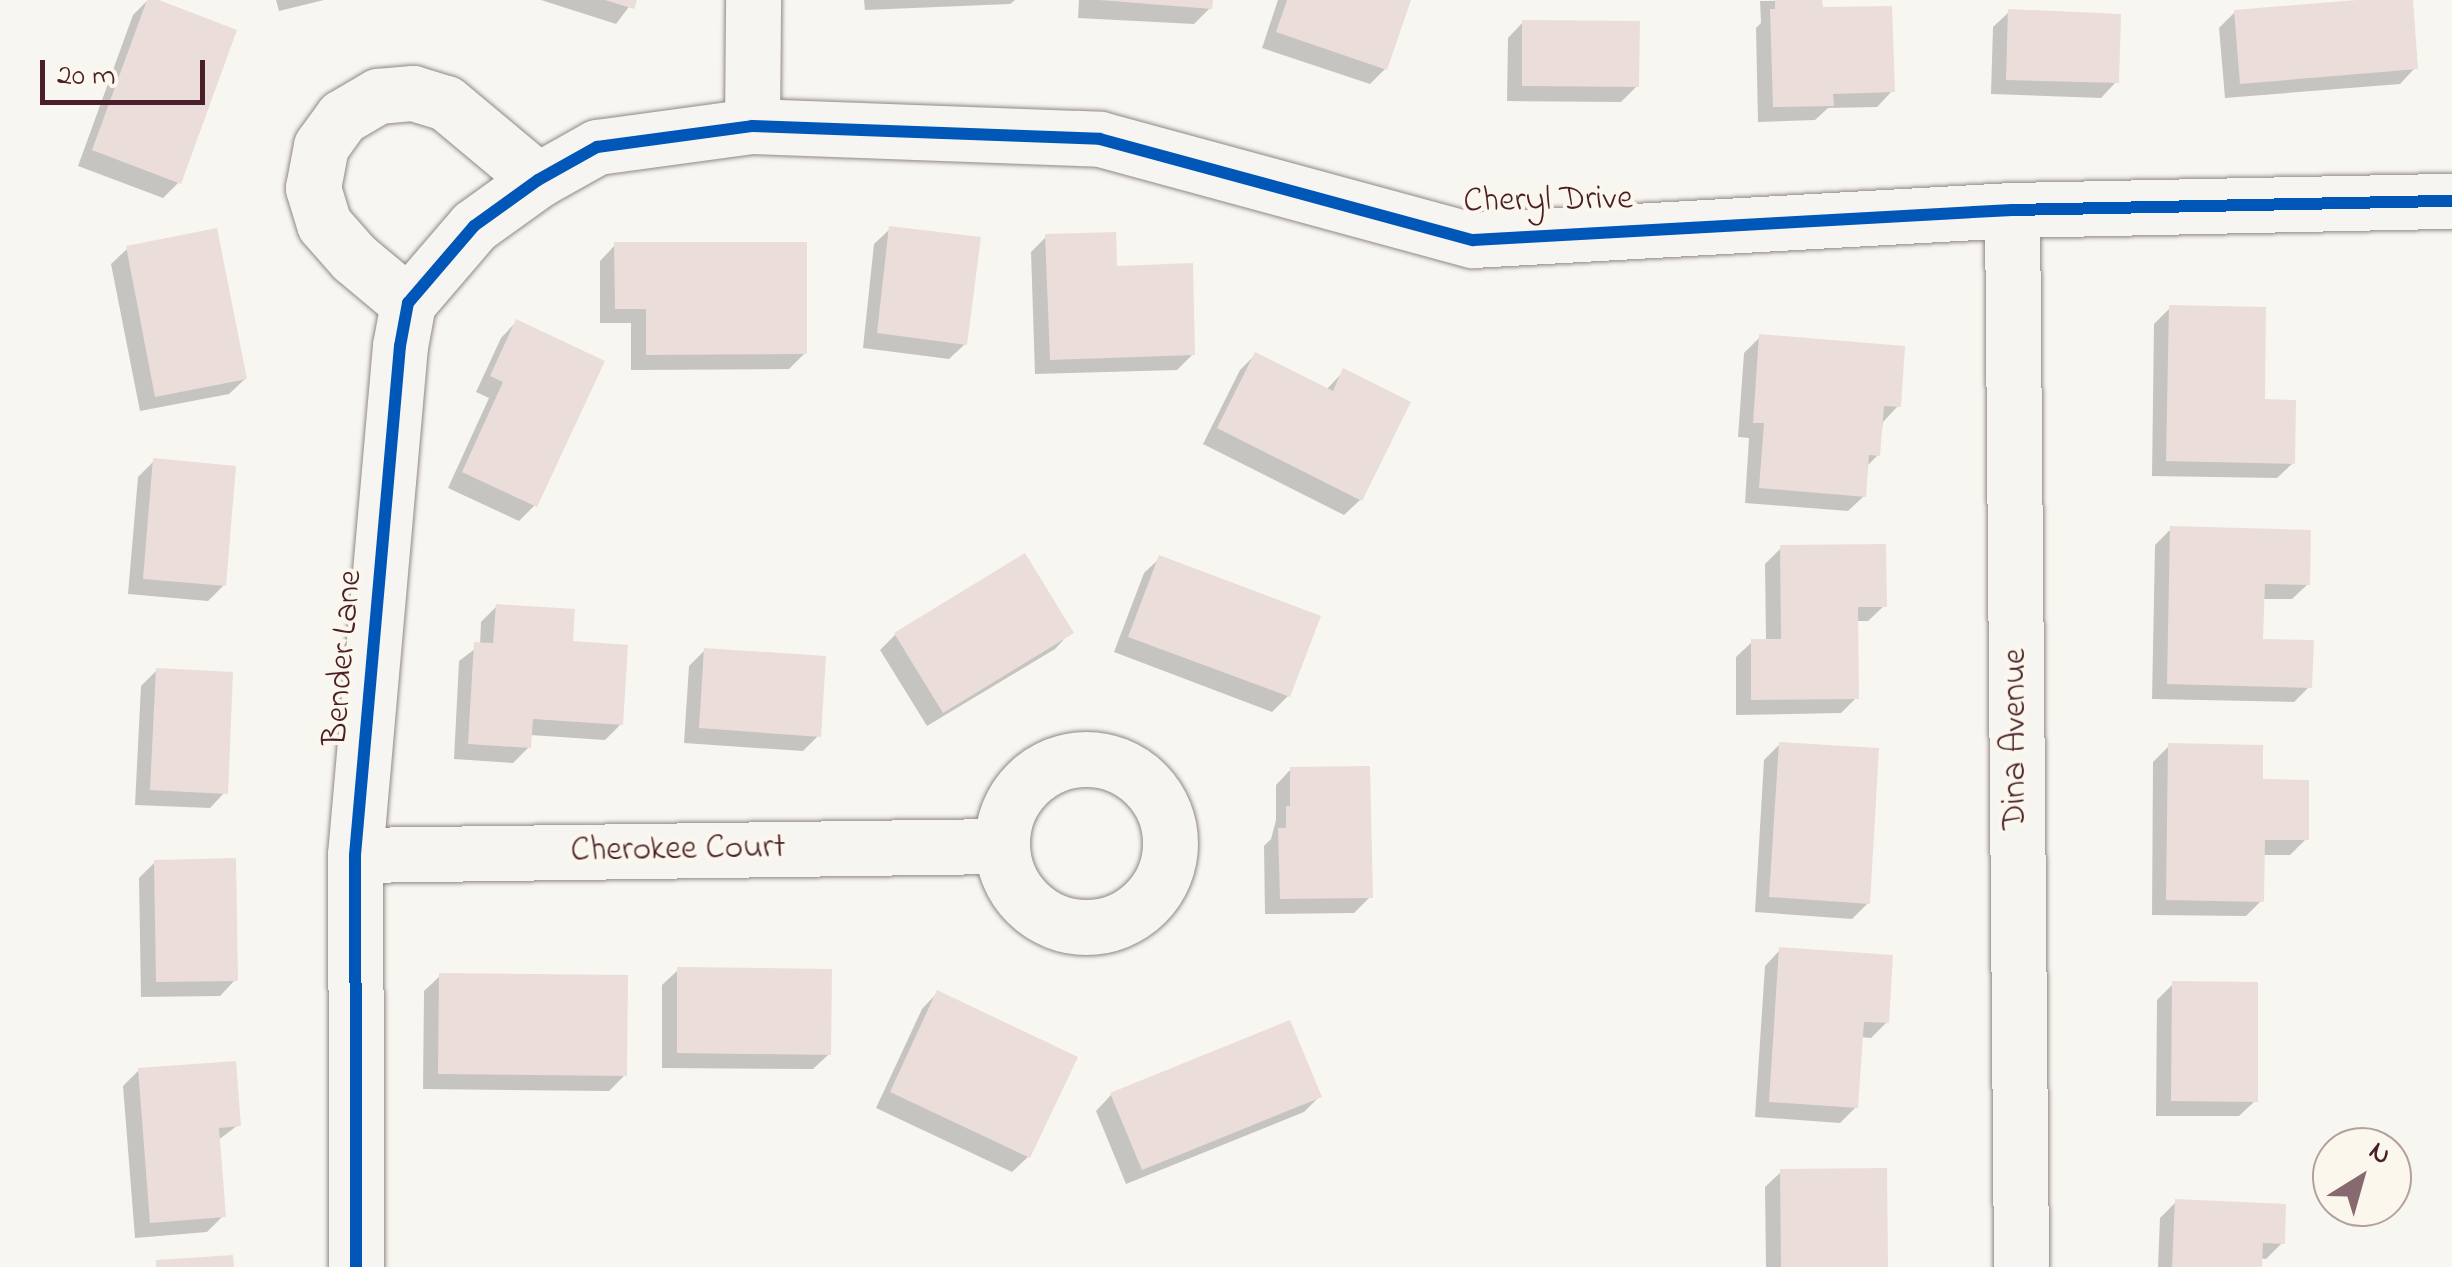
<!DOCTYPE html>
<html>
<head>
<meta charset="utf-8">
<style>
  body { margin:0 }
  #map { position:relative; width:2452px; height:1267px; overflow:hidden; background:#f8f6f0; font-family:"Indie Flower",sans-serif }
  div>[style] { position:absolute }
  .shadow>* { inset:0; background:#0003 }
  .building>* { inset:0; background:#ebddda }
  .roads { filter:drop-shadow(0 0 2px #918787) drop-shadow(0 0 2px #918787) }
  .minor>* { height:55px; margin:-27.5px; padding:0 27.5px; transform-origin:27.5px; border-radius:27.5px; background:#f6f5f1 }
  .minor>.ring { margin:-27.5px; padding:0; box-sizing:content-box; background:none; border:55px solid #f6f5f1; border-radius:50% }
  .cycleway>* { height:12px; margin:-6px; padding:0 6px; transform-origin:6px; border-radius:6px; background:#0057b8 }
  span { translate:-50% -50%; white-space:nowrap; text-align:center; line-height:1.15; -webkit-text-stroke:8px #fbf7ec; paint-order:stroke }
  .street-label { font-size:35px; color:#4a1f2b }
  .north { position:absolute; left:2312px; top:1127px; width:100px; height:100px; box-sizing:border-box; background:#fbf7ec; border:2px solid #b4a19f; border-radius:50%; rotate:37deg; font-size:28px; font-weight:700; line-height:40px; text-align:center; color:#4a1f2b }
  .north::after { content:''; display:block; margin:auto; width:35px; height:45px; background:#876a70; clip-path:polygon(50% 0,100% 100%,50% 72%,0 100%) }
  .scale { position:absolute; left:40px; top:60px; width:165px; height:45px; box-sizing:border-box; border:5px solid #4a1f2b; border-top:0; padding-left:12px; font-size:30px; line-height:35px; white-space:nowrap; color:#4a1f2b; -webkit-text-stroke:8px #fbf7ec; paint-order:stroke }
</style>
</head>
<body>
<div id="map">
  <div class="shadow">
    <div style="clip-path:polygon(148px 0,152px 0,178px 183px,163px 198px,78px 166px,133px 15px)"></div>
    <div style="clip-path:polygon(276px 0,324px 0,279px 11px)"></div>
    <div style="clip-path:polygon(541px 0,634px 0,616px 24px)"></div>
    <div style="clip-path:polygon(864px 0,1015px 0,1010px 4px,865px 10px)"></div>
    <div style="clip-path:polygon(1079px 0,1210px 0,1210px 8px,1194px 24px,1078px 18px)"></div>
    <div style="clip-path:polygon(1278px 0,1405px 0,1385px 69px,1370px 84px,1262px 48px)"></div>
    <div style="clip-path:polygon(1820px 0,1820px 10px,1892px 91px,1877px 107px,1828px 108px,1815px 120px,1758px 122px,1756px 28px,1761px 23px,1760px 1px)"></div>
    <div style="clip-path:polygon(2410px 0,2415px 68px,2400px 84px,2225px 98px,2219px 28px,2235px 12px)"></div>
    <div style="clip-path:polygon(2009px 12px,2116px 82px,2101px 98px,1991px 94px,1993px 27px)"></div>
    <div style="clip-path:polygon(1523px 22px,1637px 86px,1621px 102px,1507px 101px,1508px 38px)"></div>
    <div style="clip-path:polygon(890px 229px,965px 344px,949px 359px,863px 348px,874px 244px)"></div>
    <div style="clip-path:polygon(1046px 237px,1114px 268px,1193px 354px,1177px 370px,1035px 374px,1031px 252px)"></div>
    <div style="clip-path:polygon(615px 245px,805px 353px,789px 369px,631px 370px,631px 323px,600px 323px,600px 261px)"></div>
    <div style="clip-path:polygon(127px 249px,245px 379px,229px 394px,140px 411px,111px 264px)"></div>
    <div style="clip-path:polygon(2170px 308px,2262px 402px,2293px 463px,2277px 478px,2152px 476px,2154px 324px)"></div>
    <div style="clip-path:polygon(516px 322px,535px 505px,519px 521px,448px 488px,489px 398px,476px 392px,501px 338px)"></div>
    <div style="clip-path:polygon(1760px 337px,1898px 406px,1883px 422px,1878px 455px,1866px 467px,1864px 496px,1848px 511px,1745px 503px,1749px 438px,1738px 437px,1744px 353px)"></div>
    <div style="clip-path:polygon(1255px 355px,1326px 390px,1344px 371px,1407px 403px,1360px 500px,1344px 515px,1203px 444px,1240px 370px)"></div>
    <div style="clip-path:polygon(154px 461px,224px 585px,208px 601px,128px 594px,138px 477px)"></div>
    <div style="clip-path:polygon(2171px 529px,2308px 584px,2292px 599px,2262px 599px,2260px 641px,2310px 686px,2294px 702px,2152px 699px,2155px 545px)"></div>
    <div style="clip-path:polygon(1781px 548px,1884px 606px,1868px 621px,1855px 621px,1856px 698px,1841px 713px,1736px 715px,1736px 657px,1752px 642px,1766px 641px,1765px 564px)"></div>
    <div style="clip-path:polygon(1160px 558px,1288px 696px,1272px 712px,1114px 652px,1144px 573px)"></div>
    <div style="clip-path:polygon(497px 606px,570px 643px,621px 724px,605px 740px,530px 735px,529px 747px,513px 763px,454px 759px,459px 661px,480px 645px,481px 622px)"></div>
    <div style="clip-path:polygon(1070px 633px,1055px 649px,927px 726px,880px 650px,895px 635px)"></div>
    <div style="clip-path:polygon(705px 650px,818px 736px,803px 751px,684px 743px,689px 666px)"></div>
    <div style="clip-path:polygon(157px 670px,225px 792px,210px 808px,135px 805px,141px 686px)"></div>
    <div style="clip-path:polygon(1780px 744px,1868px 903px,1852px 919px,1755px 912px,1764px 760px)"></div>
    <div style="clip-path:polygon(2169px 746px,2260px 782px,2306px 839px,2290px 855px,2262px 855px,2262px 900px,2246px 916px,2152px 915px,2153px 762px)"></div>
    <div style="clip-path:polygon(1291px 769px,1370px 897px,1354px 913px,1265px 914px,1264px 846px,1271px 839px,1276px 820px,1276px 785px)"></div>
    <div style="clip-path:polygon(155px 862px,235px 980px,220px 996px,141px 997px,139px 878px)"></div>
    <div style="clip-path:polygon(1780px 950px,1887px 1022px,1871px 1038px,1860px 1037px,1856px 1107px,1840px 1123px,1755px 1117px,1765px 966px)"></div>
    <div style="clip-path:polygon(678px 970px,829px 1054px,813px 1069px,662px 1068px,662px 985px)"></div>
    <div style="clip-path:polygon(440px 976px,625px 1075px,609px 1091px,423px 1089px,424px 991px)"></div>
    <div style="clip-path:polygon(2173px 984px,2255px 1101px,2239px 1116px,2156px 1116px,2157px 1000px)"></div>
    <div style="clip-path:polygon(937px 993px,1028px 1157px,1012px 1172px,876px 1108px,922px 1009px)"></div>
    <div style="clip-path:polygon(139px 1070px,238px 1125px,217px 1141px,223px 1216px,207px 1232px,135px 1238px,123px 1086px)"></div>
    <div style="clip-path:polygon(1111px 1095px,1319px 1097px,1304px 1112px,1126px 1184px,1096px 1111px)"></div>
    <div style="clip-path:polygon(1781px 1172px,1886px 1267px,1766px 1267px,1765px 1187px)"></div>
    <div style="clip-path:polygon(2176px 1202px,2282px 1243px,2266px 1259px,2260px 1258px,2259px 1267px,2158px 1267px,2160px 1218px)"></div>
  </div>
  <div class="building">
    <div style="clip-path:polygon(147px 0,159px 0,237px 30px,181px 184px,92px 150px)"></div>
    <div style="clip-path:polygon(605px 0,637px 0,634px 9px)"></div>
    <div style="clip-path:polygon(1099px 0,1213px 0,1212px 9px)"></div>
    <div style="clip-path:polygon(1287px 0,1411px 0,1387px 70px,1276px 32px)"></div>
    <div style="clip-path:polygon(1775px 0,1822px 0,1823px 7px,1892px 6px,1895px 92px,1833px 94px,1834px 106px,1773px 107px,1770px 9px,1775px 9px)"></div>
    <div style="clip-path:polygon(2357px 0,2413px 0,2418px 69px,2240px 84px,2234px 10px)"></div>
    <div style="clip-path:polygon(2008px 9px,2121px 14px,2119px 83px,2006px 80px)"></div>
    <div style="clip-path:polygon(1522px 20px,1640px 21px,1639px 87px,1522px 86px)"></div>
    <div style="clip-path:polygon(889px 226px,981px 237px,967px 345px,877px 333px)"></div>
    <div style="clip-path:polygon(217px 228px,247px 379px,155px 397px,126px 246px)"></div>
    <div style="clip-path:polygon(1116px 232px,1117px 266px,1193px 263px,1195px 355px,1050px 360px,1045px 234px)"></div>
    <div style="clip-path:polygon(614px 242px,807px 242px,807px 354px,646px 355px,646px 309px,615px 309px)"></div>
    <div style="clip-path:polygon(2169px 305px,2266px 307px,2265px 399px,2296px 400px,2295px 464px,2166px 461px)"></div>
    <div style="clip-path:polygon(516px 319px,605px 361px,537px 507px,462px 472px,503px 382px,490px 376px)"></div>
    <div style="clip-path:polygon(1759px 334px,1905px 346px,1901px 407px,1884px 406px,1880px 456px,1869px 455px,1866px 497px,1759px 488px,1764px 423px,1753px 423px)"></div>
    <div style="clip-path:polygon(1255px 352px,1333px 391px,1343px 368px,1411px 402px,1362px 501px,1217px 428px)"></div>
    <div style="clip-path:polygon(153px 458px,236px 466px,226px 586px,143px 579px)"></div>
    <div style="clip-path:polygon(2170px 526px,2311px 530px,2310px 585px,2265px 584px,2263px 639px,2314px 640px,2312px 688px,2167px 684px)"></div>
    <div style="clip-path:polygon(1886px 544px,1887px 607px,1858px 607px,1859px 699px,1751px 700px,1751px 639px,1781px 639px,1780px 545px)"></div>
    <div style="clip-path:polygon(1025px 553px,1074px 633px,943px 713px,894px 633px)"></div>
    <div style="clip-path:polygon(1159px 555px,1321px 616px,1290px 697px,1128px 637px)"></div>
    <div style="clip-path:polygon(496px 604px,575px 609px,573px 641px,628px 645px,623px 725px,533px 719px,531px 748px,468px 744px,474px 642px,493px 643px)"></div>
    <div style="clip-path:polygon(704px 648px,826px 656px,821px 737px,699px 728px)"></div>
    <div style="clip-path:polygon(156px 668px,233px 672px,228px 794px,150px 790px)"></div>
    <div style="clip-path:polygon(1779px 742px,1879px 748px,1870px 904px,1769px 897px)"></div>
    <div style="clip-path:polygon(2168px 743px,2263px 745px,2263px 779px,2309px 780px,2309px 840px,2265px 840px,2264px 902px,2166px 900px)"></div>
    <div style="clip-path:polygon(1370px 766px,1373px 898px,1280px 899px,1278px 828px,1286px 828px,1286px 806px,1290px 806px,1290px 767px)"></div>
    <div style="clip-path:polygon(236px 858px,238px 981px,156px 982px,154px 860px)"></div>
    <div style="clip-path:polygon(1779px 947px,1893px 955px,1889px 1023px,1864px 1022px,1858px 1108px,1769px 1102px)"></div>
    <div style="clip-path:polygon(677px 967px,832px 969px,831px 1055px,677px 1053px)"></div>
    <div style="clip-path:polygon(439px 973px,628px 975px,627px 1076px,438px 1074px)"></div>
    <div style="clip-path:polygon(2172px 981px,2258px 982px,2258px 1102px,2171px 1101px)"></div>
    <div style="clip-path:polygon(937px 990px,1078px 1057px,1030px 1158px,890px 1092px)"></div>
    <div style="clip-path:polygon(1290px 1020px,1322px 1097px,1142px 1170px,1110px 1093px)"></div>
    <div style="clip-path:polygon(236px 1061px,241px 1126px,219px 1128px,226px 1217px,150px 1223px,138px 1068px)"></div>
    <div style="clip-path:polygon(1887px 1168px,1888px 1267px,1781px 1267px,1780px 1169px)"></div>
    <div style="clip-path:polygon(2175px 1199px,2286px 1204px,2285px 1244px,2263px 1243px,2262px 1267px,2172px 1267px)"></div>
    <div style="clip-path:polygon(233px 1255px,234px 1267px,156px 1267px,156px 1260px)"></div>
  </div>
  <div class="roads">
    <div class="minor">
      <div style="left:752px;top:126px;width:126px;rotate:-89.5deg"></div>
      <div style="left:2012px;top:210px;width:1057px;rotate:89.51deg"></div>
      <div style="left:408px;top:303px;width:70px;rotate:-140.2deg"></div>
      <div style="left:354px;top:258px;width:45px;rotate:-131.4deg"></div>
      <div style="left:324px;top:224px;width:38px;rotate:-107deg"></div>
      <div style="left:313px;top:188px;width:43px;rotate:-79.2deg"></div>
      <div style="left:321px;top:146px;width:36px;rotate:-54deg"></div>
      <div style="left:342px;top:117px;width:42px;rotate:-30.3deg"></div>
      <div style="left:378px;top:96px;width:35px;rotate:-5deg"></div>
      <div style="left:413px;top:93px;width:34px;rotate:17deg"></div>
      <div style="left:446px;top:103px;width:120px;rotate:39.9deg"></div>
      <div class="ring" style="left:1002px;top:759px;width:113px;height:113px"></div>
      <div style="left:355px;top:855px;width:646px;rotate:-0.8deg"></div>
      <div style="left:356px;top:1267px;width:412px;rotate:-90.1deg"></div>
      <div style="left:355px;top:855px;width:511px;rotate:-84.95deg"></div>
      <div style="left:400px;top:346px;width:44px;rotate:-79.5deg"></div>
      <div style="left:408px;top:303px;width:101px;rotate:-49.4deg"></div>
      <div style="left:474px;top:226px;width:79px;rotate:-35.7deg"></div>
      <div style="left:538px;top:180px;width:68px;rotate:-29.2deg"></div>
      <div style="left:597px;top:147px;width:156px;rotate:-7.7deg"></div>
      <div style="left:752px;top:126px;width:348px;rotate:2.1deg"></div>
      <div style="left:1100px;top:139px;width:386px;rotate:15.2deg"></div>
      <div style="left:1473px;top:240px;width:540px;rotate:-3.19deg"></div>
      <div style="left:2012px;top:210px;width:440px;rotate:-1.2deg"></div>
    </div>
  </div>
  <div class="cycleway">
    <div style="left:356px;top:1267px;width:412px;rotate:-90.1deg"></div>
    <div style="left:355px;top:855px;width:511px;rotate:-84.95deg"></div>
    <div style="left:400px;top:346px;width:44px;rotate:-79.5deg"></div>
    <div style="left:408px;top:303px;width:101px;rotate:-49.4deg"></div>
    <div style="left:474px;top:226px;width:79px;rotate:-35.7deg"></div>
    <div style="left:538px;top:180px;width:68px;rotate:-29.2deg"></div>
    <div style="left:597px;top:147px;width:156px;rotate:-7.7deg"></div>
    <div style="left:752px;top:126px;width:348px;rotate:2.1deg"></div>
    <div style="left:1100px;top:139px;width:386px;rotate:15.2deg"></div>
    <div style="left:1473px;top:240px;width:540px;rotate:-3.19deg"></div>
    <div style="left:2012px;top:210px;width:440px;rotate:-1.2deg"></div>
  </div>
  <div class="street-label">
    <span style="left:1548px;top:201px;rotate:-1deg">Cheryl Drive</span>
    <span style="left:344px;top:658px;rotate:-85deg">Bender Lane</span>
    <span style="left:2016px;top:739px;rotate:-90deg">Dina Avenue</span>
    <span style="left:678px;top:850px;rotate:-1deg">Cherokee Court</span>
  </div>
  <div class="north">N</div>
  <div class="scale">20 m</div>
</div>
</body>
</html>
